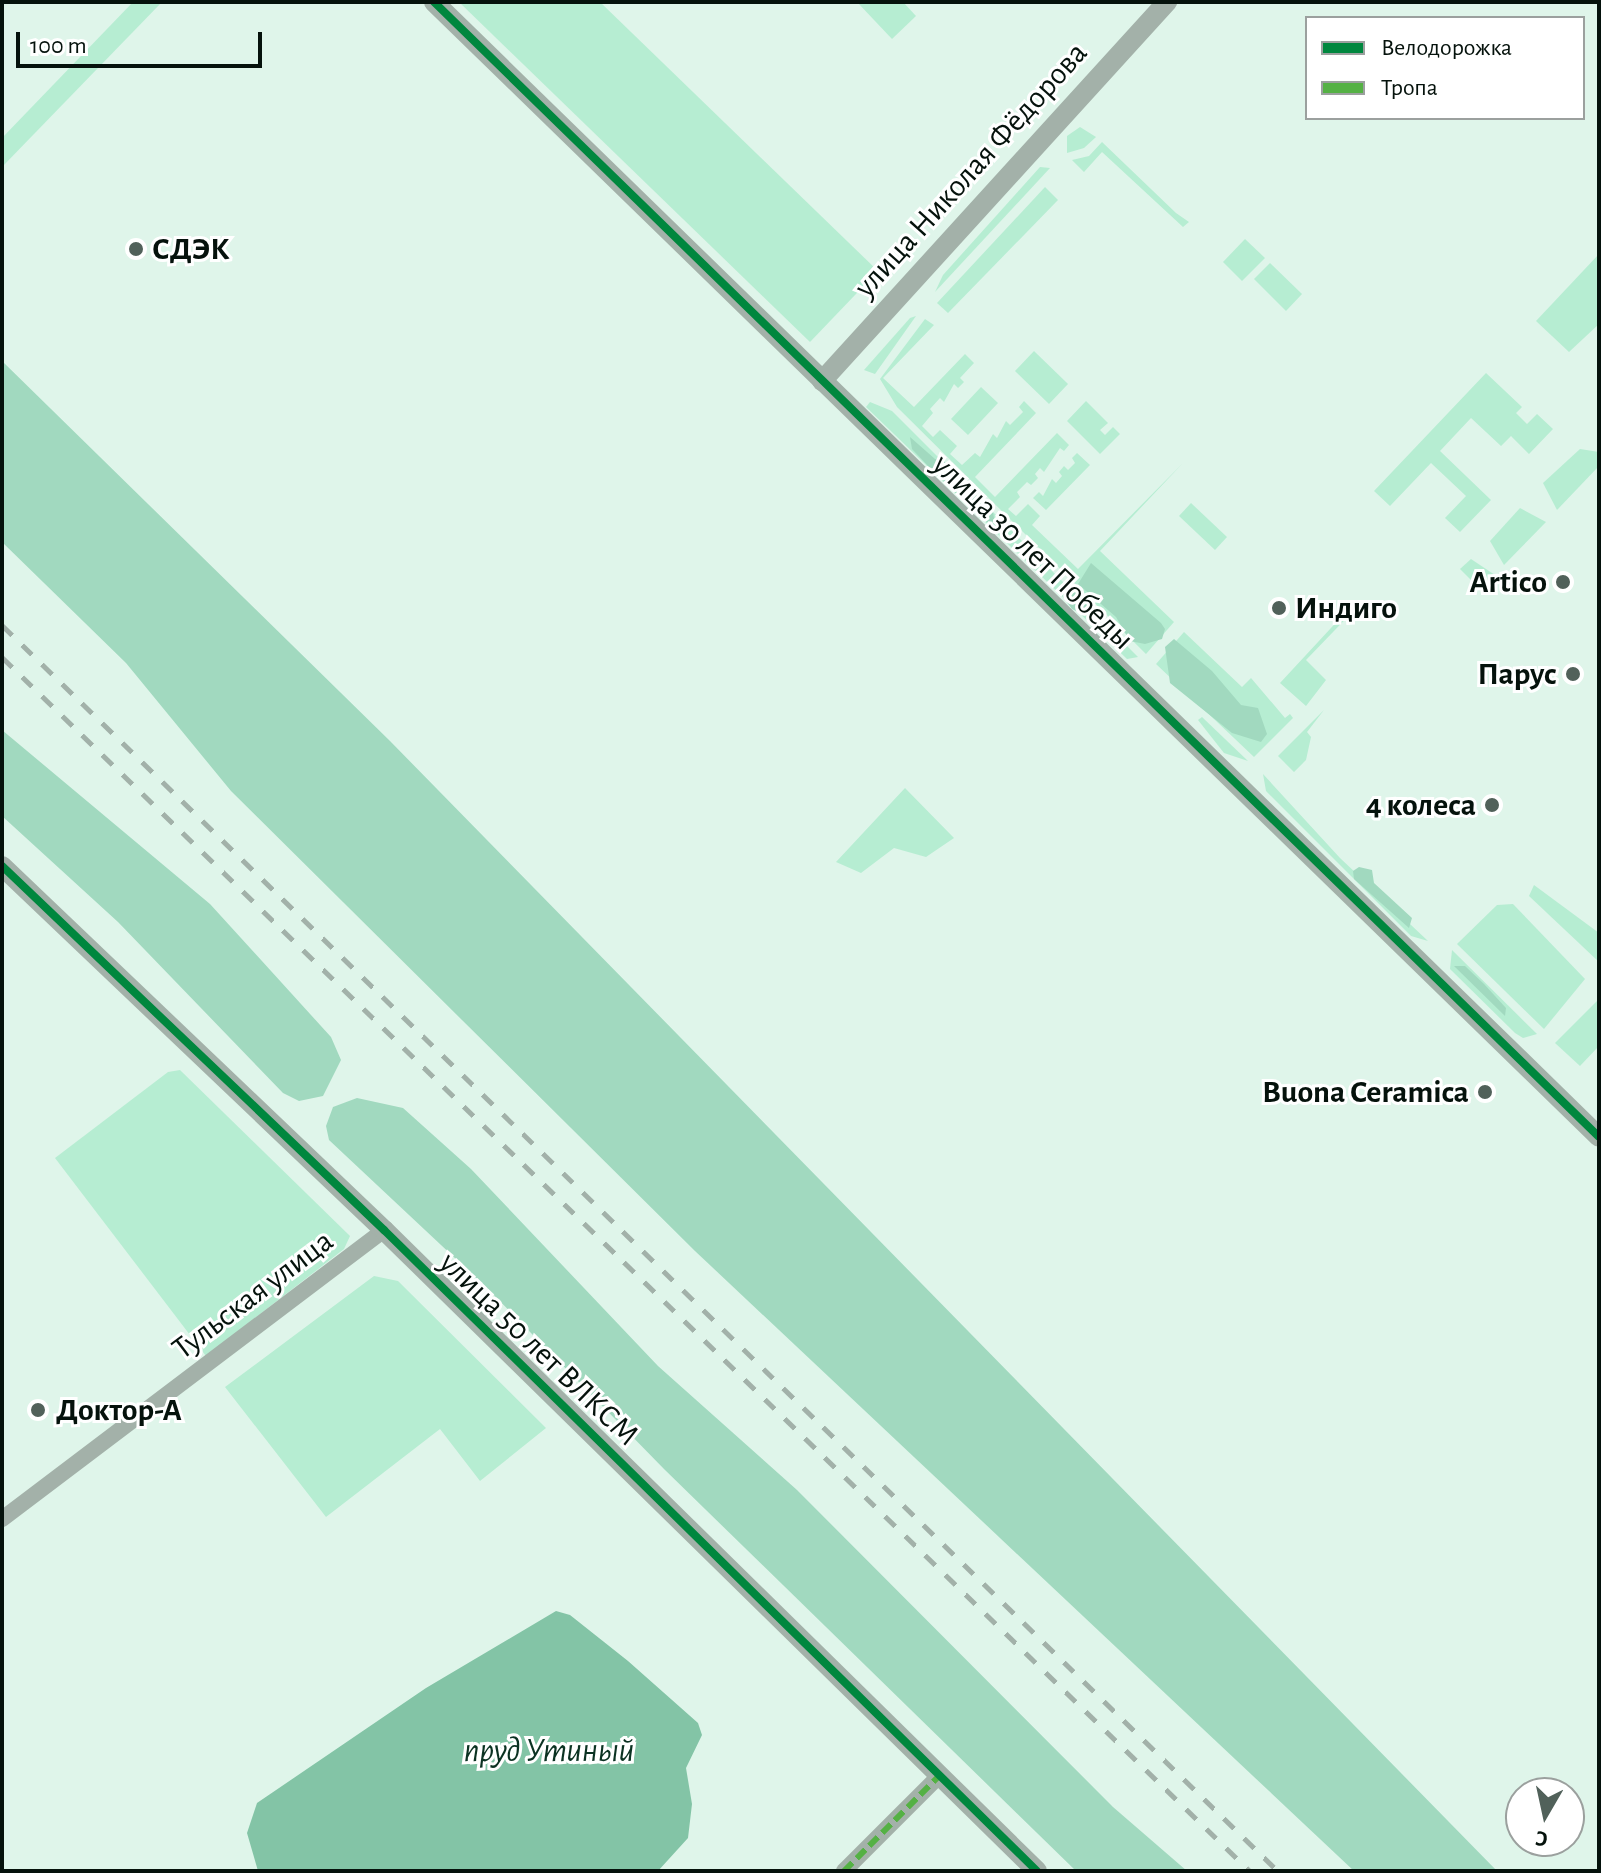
<!DOCTYPE html>
<html>
<head>
<meta charset="utf-8">
<style>
  body { margin:0 }
  #map { position:relative; width:1601px; height:1873px; overflow:hidden; background:#dff5ea; font-family:"Alegreya Sans",sans-serif }
  div>[style] { position:absolute }
  .green>* { inset:0; background:#b6edd2 }
  .forest>* { inset:0; background:#a1d9bf }
  .water>* { inset:0; background:#83c4a6 }
  .minor>* { height:16px; margin:-8px; padding:0 8px; transform-origin:8px; border-radius:8px; background:#a3b1a9 }
  .tertiary>* { height:20px; margin:-10px; padding:0 10px; transform-origin:10px; border-radius:10px; background:#a3b1a9 }
  .rail>* { height:5px; margin-top:-2.5px; transform-origin:0; background:repeating-linear-gradient(90deg,#a2b1a9 0 14px,transparent 0 28px) }
  .quiet>* { height:6px; margin-top:-3px; transform-origin:0; background:repeating-linear-gradient(90deg,#54b144 0 12px,transparent 0 18px) }
  .cycleway>* { height:8px; margin:-4px; padding:0 4px; transform-origin:4px; border-radius:4px; background:#00873e }
  .dots>* { width:22px; height:22px; translate:-50% -50%; box-sizing:border-box; border:4px solid #fff; border-radius:50% }
  span { translate:-50% -50%; white-space:nowrap; text-align:center; line-height:1.15; -webkit-text-stroke:6px #fff; paint-order:stroke }
  .street-label { font-size:32px; color:#05120c }
  .poi-label { font-size:32px; color:#05120c; font-weight:700 }
  .left { translate:0 -50%; text-align:left }
  .right { translate:-100% -50%; text-align:right }
  .water-label { font-size:34px; color:#0b3222; font-style:italic }
  .frame { position:absolute; inset:0; border:4px solid #05120c; pointer-events:none }
  .legend { position:absolute; left:1305px; top:16px; width:280px; height:104px; box-sizing:border-box; background:#fff; border:2px solid #9ba09e; margin:0; padding:10px 14px; list-style:none; font-size:24px; color:#05120c }
  .legend li { display:flex; align-items:center; gap:16px; height:40px }
  .legend b { width:40px; border:2px solid #9ba09e }
  .north { position:absolute; left:1505px; top:1777px; width:80px; height:80px; box-sizing:border-box; background:#fff; border:2px solid #9ba09e; border-radius:50%; rotate:189deg; font-size:22px; font-weight:700; line-height:32px; text-align:center; color:#05120c }
  .north::after { content:''; display:block; margin:auto; width:28px; height:36px; background:#51615a; clip-path:polygon(50% 0,100% 100%,50% 72%,0 100%) }
  .scale { position:absolute; left:16px; top:32px; width:246px; height:36px; box-sizing:border-box; border:4px solid #05120c; border-top:0; padding-left:10px; font-size:24px; line-height:28px; white-space:nowrap; color:#05120c; -webkit-text-stroke:6px #fff; paint-order:stroke }
</style>
</head>
<body>
<div id="map">
  <div class="green">
    <div style="clip-path:polygon(133px 2px,162px 2px,2px 167px,2px 138px)"></div>
    <div style="clip-path:polygon(459px 2px,600px 2px,878px 271px,810px 342px)"></div>
    <div style="clip-path:polygon(857px 2px,903px 2px,916px 16px,892px 39px)"></div>
    <div style="clip-path:polygon(1080px 127px,1096px 137px,1084px 148px,1067px 153px,1067px 136px)"></div>
    <div style="clip-path:polygon(1102px 142px,1176px 213px,1189px 222px,1183px 227px,1102px 152px,1084px 172px,1072px 160px,1089px 156px)"></div>
    <div style="clip-path:polygon(1040px 167px,1050px 168px,935px 292px,943px 275px)"></div>
    <div style="clip-path:polygon(1045px 187px,1058px 200px,948px 313px,937px 303px)"></div>
    <div style="clip-path:polygon(1245px 239px,1265px 258px,1242px 281px,1223px 262px)"></div>
    <div style="clip-path:polygon(1599px 254px,1599px 324px,1569px 352px,1536px 321px)"></div>
    <div style="clip-path:polygon(1270px 263px,1302px 294px,1286px 311px,1254px 279px)"></div>
    <div style="clip-path:polygon(916px 316px,875px 374px,864px 370px,910px 318px)"></div>
    <div style="clip-path:polygon(925px 319px,934px 325px,883px 378px,914px 407px,965px 354px,974px 363px,960px 378px,964px 382px,958px 388px,954px 384px,944px 402px,940px 398px,930px 409px,933px 413px,922px 426px,933px 437px,940px 430px,957px 446px,950px 454px,962px 465px,975px 453px,980px 457px,993px 434px,997px 438px,1006px 421px,1010px 425px,1023px 412px,1019px 407px,1024px 401px,1036px 413px,975px 477px,995px 497px,1057px 433px,1069px 445px,1064px 451px,1060px 448px,1044px 472px,1040px 468px,1035px 474px,1038px 478px,1031px 485px,1027px 482px,1017px 492px,1020px 497px,1008px 509px,1016px 516px,1028px 504px,1040px 516px,1032px 525px,1078px 569px,1183px 463px,1100px 551px,1174px 622px,1146px 654px,897px 407px,880px 379px)"></div>
    <div style="clip-path:polygon(1034px 351px,1068px 384px,1049px 404px,1015px 371px)"></div>
    <div style="clip-path:polygon(1486px 373px,1522px 407px,1516px 413px,1527px 424px,1537px 414px,1553px 429px,1529px 454px,1511px 436px,1501px 446px,1471px 418px,1440px 451px,1491px 500px,1460px 532px,1445px 518px,1466px 496px,1431px 463px,1390px 506px,1374px 491px)"></div>
    <div style="clip-path:polygon(981px 387px,998px 403px,968px 435px,951px 419px)"></div>
    <div style="clip-path:polygon(1086px 401px,1108px 423px,1100px 430px,1105px 435px,1113px 427px,1120px 434px,1100px 454px,1067px 421px)"></div>
    <div style="clip-path:polygon(870px 402px,892px 411px,1138px 657px,1127px 659px,866px 407px)"></div>
    <div style="clip-path:polygon(1580px 449px,1599px 452px,1599px 466px,1557px 510px,1543px 483px)"></div>
    <div style="clip-path:polygon(1077px 453px,1090px 465px,1046px 510px,1033px 498px,1039px 492px,1043px 496px,1052px 479px,1056px 483px,1062px 476px,1059px 472px,1064px 466px,1068px 470px,1075px 463px,1072px 458px)"></div>
    <div style="clip-path:polygon(1191px 503px,1227px 537px,1215px 550px,1179px 516px)"></div>
    <div style="clip-path:polygon(1520px 508px,1546px 522px,1504px 565px,1490px 541px)"></div>
    <div style="clip-path:polygon(1471px 559px,1495px 575px,1481px 590px,1460px 569px)"></div>
    <div style="clip-path:polygon(1356px 601px,1360px 604px,1306px 660px,1326px 680px,1306px 706px,1280px 683px)"></div>
    <div style="clip-path:polygon(1184px 632px,1242px 687px,1251px 678px,1285px 718px,1290px 714px,1293px 718px,1254px 757px,1156px 664px)"></div>
    <div style="clip-path:polygon(1324px 710px,1307px 732px,1311px 737px,1306px 760px,1294px 772px,1278px 756px)"></div>
    <div style="clip-path:polygon(1202px 717px,1248px 761px,1224px 753px,1198px 720px)"></div>
    <div style="clip-path:polygon(1263px 774px,1340px 858px,1428px 941px,1411px 936px,1266px 791px)"></div>
    <div style="clip-path:polygon(905px 788px,954px 838px,926px 857px,894px 848px,861px 873px,836px 862px)"></div>
    <div style="clip-path:polygon(1534px 885px,1599px 933px,1599px 962px,1529px 896px)"></div>
    <div style="clip-path:polygon(1513px 904px,1585px 979px,1544px 1029px,1457px 944px,1497px 905px)"></div>
    <div style="clip-path:polygon(1452px 950px,1537px 1034px,1523px 1038px,1515px 1033px,1450px 969px)"></div>
    <div style="clip-path:polygon(1599px 999px,1599px 1046px,1580px 1066px,1555px 1043px)"></div>
    <div style="clip-path:polygon(180px 1070px,350px 1236px,344px 1249px,206px 1356px,55px 1158px,168px 1072px)"></div>
    <div style="clip-path:polygon(374px 1276px,398px 1281px,546px 1428px,480px 1481px,440px 1429px,326px 1517px,225px 1387px)"></div>
  </div>
  <div class="forest">
    <div style="clip-path:polygon(2px 361px,390px 741px,1497px 1871px,1354px 1871px,695px 1251px,231px 791px,126px 663px,2px 542px)"></div>
    <div style="clip-path:polygon(910px 437px,935px 459px,943px 460px,993px 512px,995px 524px,986px 522px,929px 467px,912px 449px)"></div>
    <div style="clip-path:polygon(1091px 563px,1161px 623px,1165px 629px,1162px 639px,1145px 644px,1130px 641px,1116px 617px,1078px 584px)"></div>
    <div style="clip-path:polygon(1065px 585px,1090px 603px,1103px 624px,1072px 609px,1063px 597px)"></div>
    <div style="clip-path:polygon(1174px 639px,1212px 671px,1241px 705px,1258px 708px,1267px 734px,1261px 742px,1232px 733px,1170px 683px,1165px 647px)"></div>
    <div style="clip-path:polygon(2px 730px,210px 904px,331px 1037px,341px 1060px,323px 1096px,299px 1101px,283px 1093px,118px 922px,2px 816px)"></div>
    <div style="clip-path:polygon(1359px 867px,1372px 870px,1374px 883px,1412px 918px,1409px 928px,1354px 879px,1353px 871px)"></div>
    <div style="clip-path:polygon(1454px 966px,1465px 966px,1484px 984px,1506px 1008px,1505px 1016px)"></div>
    <div style="clip-path:polygon(357px 1098px,403px 1108px,471px 1169px,658px 1366px,797px 1490px,1113px 1807px,1187px 1871px,1076px 1871px,664px 1469px,489px 1290px,329px 1140px,326px 1126px,333px 1107px)"></div>
  </div>
  <div class="water">
    <div style="clip-path:polygon(556px 1611px,570px 1615px,628px 1661px,698px 1723px,702px 1735px,686px 1768px,692px 1804px,688px 1838px,658px 1871px,258px 1871px,247px 1833px,257px 1803px,426px 1688px)"></div>
  </div>
  <div class="minor">
    <div style="left:2px;top:1519px;width:479px;rotate:-37.1deg"></div>
    <div style="left:844px;top:1871px;width:136px;rotate:-45deg"></div>
  </div>
  <div class="tertiary">
    <div style="left:434px;top:2px;width:1626px;rotate:44.25deg"></div>
    <div style="left:822px;top:381px;width:513px;rotate:-47.69deg"></div>
    <div style="left:2px;top:866px;width:528px;rotate:43.62deg"></div>
    <div style="left:384px;top:1230px;width:915px;rotate:44.47deg"></div>
  </div>
  <div class="rail">
    <div style="left:2px;top:625px;width:1783px;rotate:44.32deg"></div>
    <div style="left:2px;top:657px;width:1741px;rotate:44.21deg"></div>
  </div>
  <div class="quiet">
    <div style="left:844px;top:1871px;width:136px;rotate:-45deg"></div>
  </div>
  <div class="cycleway">
    <div style="left:434px;top:2px;width:1626px;rotate:44.25deg"></div>
    <div style="left:2px;top:866px;width:528px;rotate:43.62deg"></div>
    <div style="left:384px;top:1230px;width:915px;rotate:44.47deg"></div>
  </div>
  <div class="dots">
    <div style="left:136px;top:249px;background:#51615a"></div>
    <div style="left:1563px;top:582px;background:#51615a"></div>
    <div style="left:1279px;top:608px;background:#51615a"></div>
    <div style="left:1573px;top:674px;background:#51615a"></div>
    <div style="left:1492px;top:805px;background:#51615a"></div>
    <div style="left:1485px;top:1092px;background:#51615a"></div>
    <div style="left:38px;top:1410px;background:#51615a"></div>
  </div>
  <div class="street-label">
    <span style="left:971px;top:170px;rotate:-48deg">улица Николая Фёдорова</span>
    <span style="left:1033px;top:552px;rotate:44deg">улица 30 лет Победы</span>
    <span style="left:253px;top:1295px;rotate:-37deg">Тульская улица</span>
    <span style="left:539px;top:1349px;rotate:44deg">улица 50 лет ВЛКСМ</span>
  </div>
  <div class="poi-label">
    <span class="left" style="left:152px;top:249px">СДЭК</span>
    <span class="right" style="left:1547px;top:582px">Artico</span>
    <span class="left" style="left:1295px;top:608px">Индиго</span>
    <span class="right" style="left:1557px;top:674px">Парус</span>
    <span class="right" style="left:1476px;top:805px">4 колеса</span>
    <span class="right" style="left:1469px;top:1092px">Buona Ceramica</span>
    <span class="left" style="left:56px;top:1410px">Доктор-А</span>
  </div>
  <div class="water-label">
    <span style="left:549px;top:1752px">пруд Утиный</span>
  </div>
  <div class="frame"></div>
  <ul class="legend">
  <li><b style="height:10px;background:#00873e"></b>Велодорожка</li>
  <li><b style="height:10px;background:#54b144"></b>Тропа</li>
  </ul>
  <div class="north">С</div>
  <div class="scale">100 m</div>
</div>
</body>
</html>
